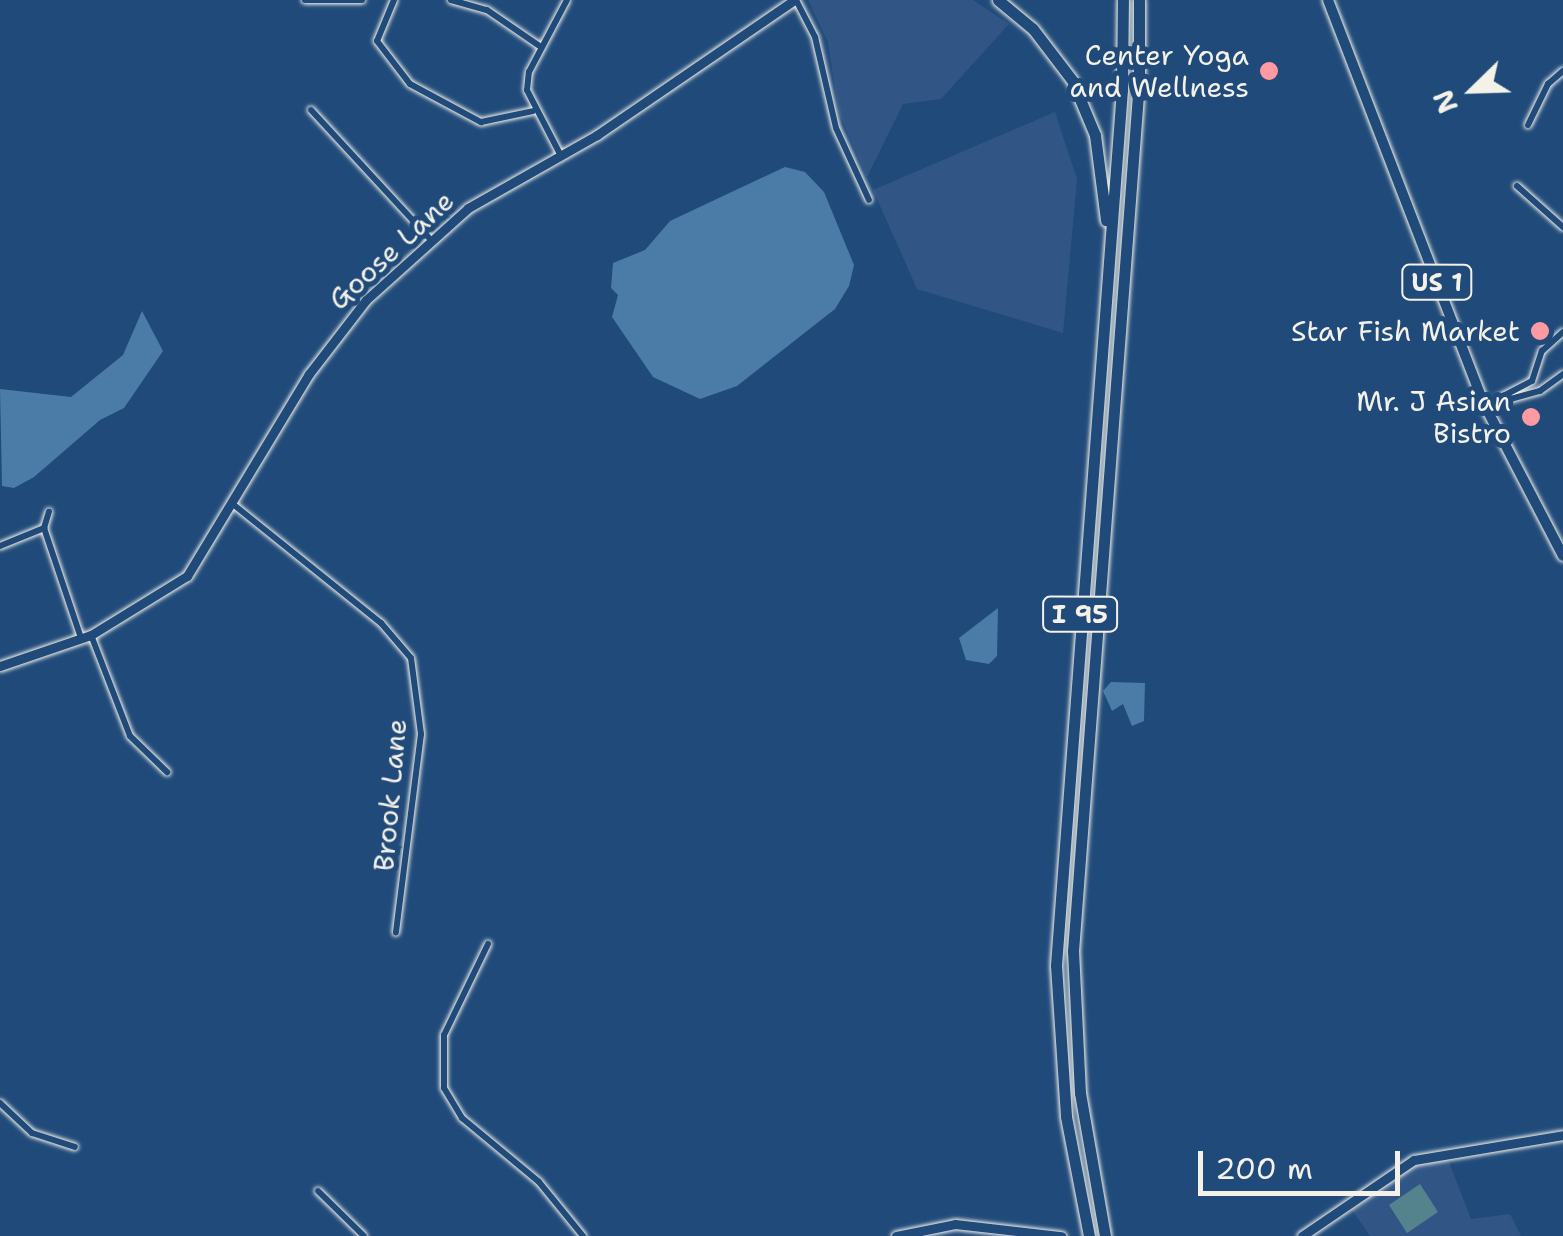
<!DOCTYPE html>
<html>
<head>
<meta charset="utf-8">
<style>
  body { margin:0 }
  #map { position:relative; width:1563px; height:1236px; overflow:hidden; background:#1f4a7a; font-family:"Shantell Sans",sans-serif }
  div>[style] { position:absolute }
  .built>* { inset:0; background:#315686 }
  .green>* { inset:0; background:#54838d }
  .water>* { inset:0; background:#4b7ca8 }
  .roads { filter:drop-shadow(0 0 2px #f4f1e8) drop-shadow(0 0 2px #f4f1e8) }
  .street>* { height:6px; margin:-3px; padding:0 3px; transform-origin:3px; border-radius:3px; background:#1f4a7a }
  .secondary>* { height:9px; margin:-4.5px; padding:0 4.5px; transform-origin:4.5px; border-radius:4.5px; background:#1f4a7a }
  .primary>* { height:10px; margin:-5px; padding:0 5px; transform-origin:5px; border-radius:5px; background:#1f4a7a }
  .highway>* { height:11px; margin:-5.5px; padding:0 5.5px; transform-origin:5.5px; border-radius:5.5px; background:#1f4a7a }
  .dots>* { width:28px; height:28px; translate:-50% -50%; box-sizing:border-box; border:5px solid #1f4a7a; border-radius:50% }
  span { translate:-50% -50%; white-space:nowrap; text-align:center; line-height:1.15; -webkit-text-stroke:10px #1f4a7a; paint-order:stroke }
  .shield-label span { padding:2px 8px; background:#1f4a7a; border:2px solid; border-radius:8px; -webkit-text-stroke-width:0 }
  .shield-label { font-size:25px; color:#f4f1e8; font-weight:700 }
  .poi-label { font-size:28px; color:#f4f1e8 }
  .right { translate:-100% -50%; text-align:right }
  .street-label { font-size:28px; color:#f4f1e8 }
  .north { position:absolute; left:1423px; top:40px; width:100px; height:100px; -webkit-text-stroke:8px #1f4a7a; paint-order:stroke; rotate:247deg; font-size:28px; font-weight:700; line-height:40px; text-align:center; color:#f4f1e8 }
  .north::after { content:''; display:block; margin:auto; width:35px; height:45px; background:#f4f1e8; clip-path:polygon(50% 0,100% 100%,50% 72%,0 100%) }
  .scale { position:absolute; left:1198px; top:1151px; width:202px; height:45px; box-sizing:border-box; border:5px solid #f4f1e8; border-top:0; padding-left:12px; font-size:30px; line-height:35px; white-space:nowrap; color:#f4f1e8; -webkit-text-stroke:8px #1f4a7a; paint-order:stroke }
</style>
</head>
<body>
<div id="map">
  <div class="built">
    <div style="clip-path:polygon(808px 0,973px 0,1009px 24px,941px 99px,903px 104px,867px 177px,839px 112px,828px 42px)"></div>
    <div style="clip-path:polygon(1055px 112px,1077px 179px,1063px 333px,917px 289px,873px 190px)"></div>
    <div style="clip-path:polygon(1445px 1152px,1471px 1219px,1510px 1214px,1521px 1236px,1370px 1236px,1352px 1210px,1413px 1164px)"></div>
  </div>
  <div class="green">
    <div style="clip-path:polygon(1420px 1184px,1438px 1212px,1407px 1233px,1389px 1205px)"></div>
  </div>
  <div class="water">
    <div style="clip-path:polygon(785px 167px,805px 172px,824px 192px,854px 265px,849px 286px,835px 309px,737px 386px,700px 399px,653px 377px,612px 317px,618px 295px,611px 288px,613px 263px,645px 250px,670px 221px)"></div>
    <div style="clip-path:polygon(142px 311px,163px 351px,124px 408px,100px 420px,34px 477px,14px 488px,2px 486px,0 389px,71px 397px,123px 355px)"></div>
    <div style="clip-path:polygon(998px 608px,997px 656px,989px 664px,966px 660px,959px 638px)"></div>
    <div style="clip-path:polygon(1111px 682px,1145px 683px,1144px 721px,1132px 726px,1123px 704px,1112px 711px,1103px 691px)"></div>
  </div>
  <div class="roads">
    <div class="street">
      <div style="left:305px;top:0;width:57px"></div>
      <div style="left:394px;top:0;width:44px;rotate:112.5deg"></div>
      <div style="left:377px;top:41px;width:54px;rotate:52.5deg"></div>
      <div style="left:410px;top:84px;width:81px;rotate:28.2deg"></div>
      <div style="left:481px;top:122px;width:53px;rotate:-11.9deg"></div>
      <div style="left:451px;top:0;width:37px;rotate:16deg"></div>
      <div style="left:487px;top:10px;width:65px;rotate:34.4deg"></div>
      <div style="left:796px;top:0;width:42px;rotate:62.8deg"></div>
      <div style="left:815px;top:37px;width:93px;rotate:77deg"></div>
      <div style="left:836px;top:128px;width:79px;rotate:65.4deg"></div>
      <div style="left:311px;top:110px;width:178px;rotate:47.3deg"></div>
      <div style="left:1528px;top:125px;width:46px;rotate:-64deg"></div>
      <div style="left:1548px;top:84px;width:20px;rotate:-41deg"></div>
      <div style="left:560px;top:154px;width:72px;rotate:-117.3deg"></div>
      <div style="left:527px;top:90px;width:18px;rotate:-84deg"></div>
      <div style="left:529px;top:72px;width:81px;rotate:-62.2deg"></div>
      <div style="left:1517px;top:186px;width:62px;rotate:41.7deg"></div>
      <div style="left:1486px;top:405px;width:52px;rotate:-27.6deg"></div>
      <div style="left:1532px;top:381px;width:32px;rotate:-72deg"></div>
      <div style="left:1542px;top:351px;width:28px;rotate:-42deg"></div>
      <div style="left:1485px;top:406px;width:57px;rotate:-15.3deg"></div>
      <div style="left:1540px;top:391px;width:29px;rotate:-36deg"></div>
      <div style="left:234px;top:505px;width:189px;rotate:38.8deg"></div>
      <div style="left:381px;top:623px;width:46px;rotate:49.4deg"></div>
      <div style="left:411px;top:658px;width:77px;rotate:82.5deg"></div>
      <div style="left:421px;top:734px;width:200px;rotate:97.2deg"></div>
      <div style="left:44px;top:528px;width:17px;rotate:-73deg"></div>
      <div style="left:0;top:546px;width:48px;rotate:-22.2deg"></div>
      <div style="left:44px;top:528px;width:116px;rotate:71.4deg"></div>
      <div style="left:91px;top:635px;width:108px;rotate:68.9deg"></div>
      <div style="left:130px;top:736px;width:52px;rotate:44.2deg"></div>
      <div style="left:488px;top:944px;width:101px;rotate:115.8deg"></div>
      <div style="left:444px;top:1035px;width:53px;rotate:90deg"></div>
      <div style="left:444px;top:1088px;width:35px;rotate:59deg"></div>
      <div style="left:462px;top:1118px;width:100px;rotate:39.7deg"></div>
      <div style="left:539px;top:1182px;width:70px;rotate:50.8deg"></div>
      <div style="left:0;top:1103px;width:44px;rotate:43.2deg"></div>
      <div style="left:32px;top:1133px;width:45px;rotate:18deg"></div>
      <div style="left:318px;top:1191px;width:64px;rotate:44.4deg"></div>
    </div>
    <div class="secondary">
      <div style="left:0;top:666px;width:96px;rotate:-18.8deg"></div>
      <div style="left:91px;top:635px;width:113px;rotate:-31.6deg"></div>
      <div style="left:187px;top:576px;width:236px;rotate:-58.9deg"></div>
      <div style="left:309px;top:374px;width:93px;rotate:-52.4deg"></div>
      <div style="left:366px;top:300px;width:137px;rotate:-42deg"></div>
      <div style="left:468px;top:208px;width:148px;rotate:-29.5deg"></div>
      <div style="left:597px;top:135px;width:239px;rotate:-34.4deg"></div>
      <div style="left:896px;top:1236px;width:60px;rotate:-11.5deg"></div>
      <div style="left:955px;top:1224px;width:107px;rotate:6.5deg"></div>
      <div style="left:1302px;top:1236px;width:135px;rotate:-34.2deg"></div>
      <div style="left:1414px;top:1160px;width:151px;rotate:-9.5deg"></div>
    </div>
    <div class="primary">
      <div style="left:1328px;top:0;width:435px;rotate:68.9deg"></div>
      <div style="left:1485px;top:406px;width:169px;rotate:62.5deg"></div>
    </div>
    <div class="highway">
      <div style="left:998px;top:0;width:45px;rotate:39.6deg"></div>
      <div style="left:1033px;top:29px;width:64px;rotate:52.6deg"></div>
      <div style="left:1072px;top:80px;width:60px;rotate:67.3deg"></div>
      <div style="left:1095px;top:135px;width:86px;rotate:82.6deg"></div>
      <div style="left:1089px;top:1236px;width:122px;rotate:-100.9deg"></div>
      <div style="left:1066px;top:1116px;width:151px;rotate:-93.8deg"></div>
      <div style="left:1056px;top:965px;width:877px;rotate:-85.69deg"></div>
      <div style="left:1122px;top:90px;width:90px;rotate:-89.4deg"></div>
      <div style="left:1105px;top:1236px;width:145px;rotate:-99.9deg"></div>
      <div style="left:1080px;top:1093px;width:142px;rotate:-92.8deg"></div>
      <div style="left:1073px;top:951px;width:872px;rotate:-85.66deg"></div>
      <div style="left:1139px;top:82px;width:82px;rotate:-90deg"></div>
    </div>
  </div>
  <div class="dots">
    <div style="left:1269px;top:71px;background:#ff9aa2"></div>
    <div style="left:1540px;top:331px;background:#ff9aa2"></div>
    <div style="left:1531px;top:417px;background:#ff9aa2"></div>
  </div>
  <div class="shield-label">
    <span style="left:1437px;top:282px">US 1</span>
    <span style="left:1080px;top:614px">I 95</span>
  </div>
  <div class="poi-label">
    <span class="right" style="left:1249px;top:71px">Center Yoga<br>and Wellness</span>
    <span class="right" style="left:1520px;top:331px">Star Fish Market</span>
    <span class="right" style="left:1511px;top:417px">Mr. J Asian<br>Bistro</span>
  </div>
  <div class="street-label">
    <span style="left:391px;top:250px;rotate:-43deg">Goose Lane</span>
    <span style="left:390px;top:795px;rotate:-85deg">Brook Lane</span>
  </div>
  <div class="north">N</div>
  <div class="scale">200 m</div>
</div>
</body>
</html>
